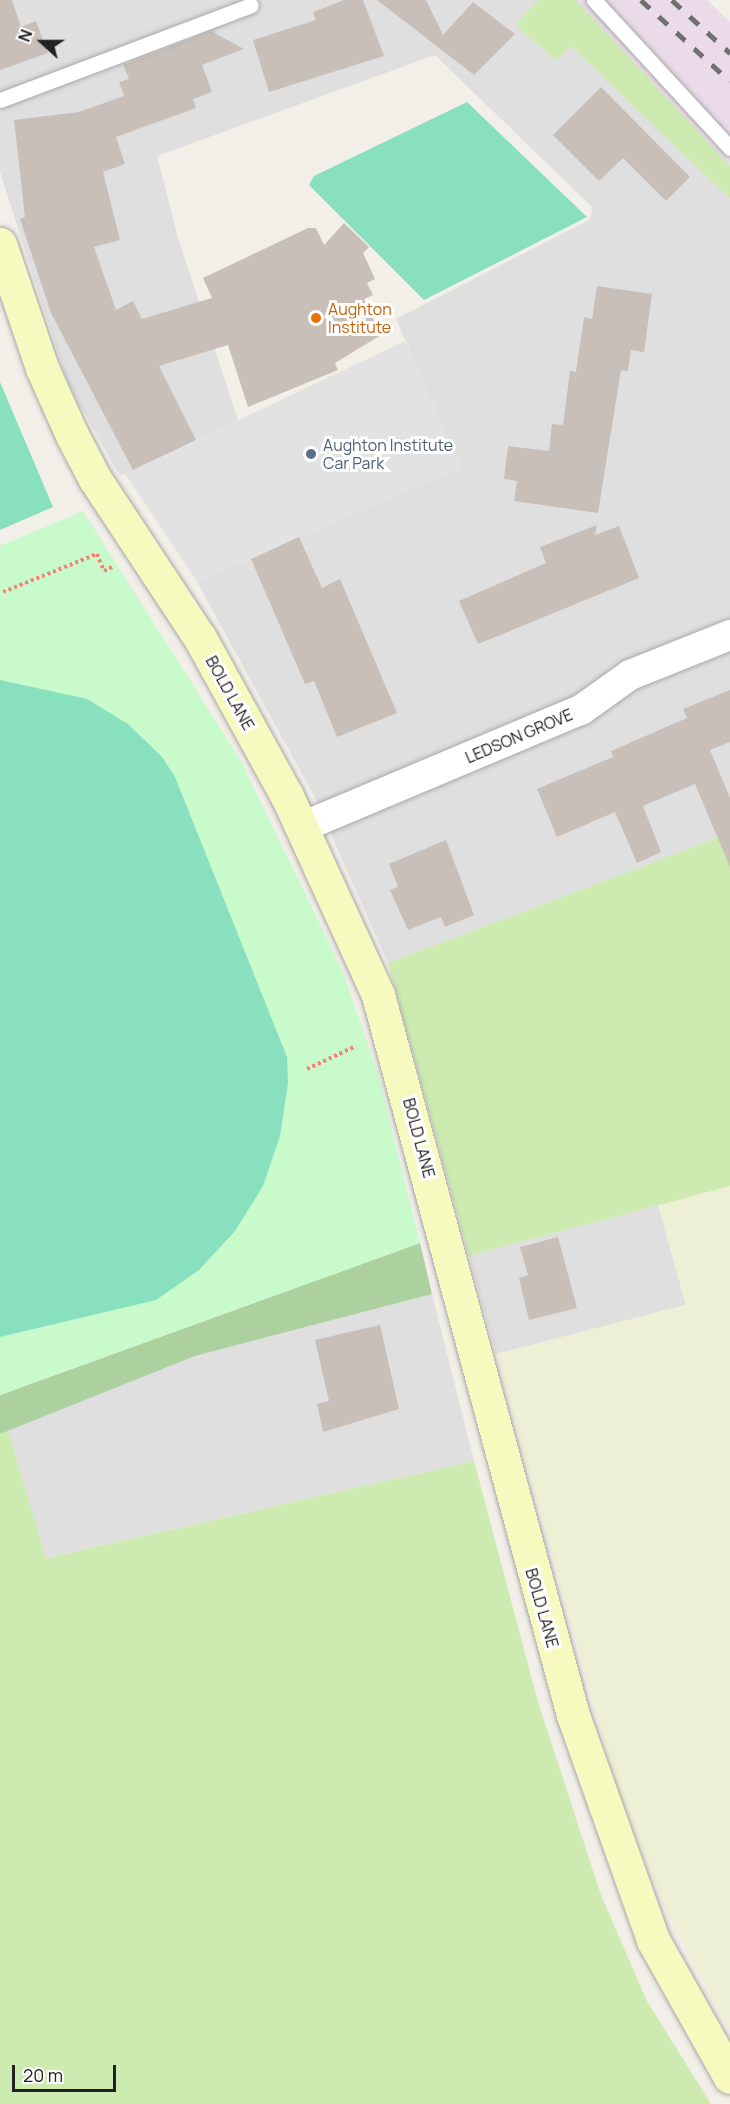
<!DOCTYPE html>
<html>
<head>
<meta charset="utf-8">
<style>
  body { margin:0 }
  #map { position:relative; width:730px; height:2104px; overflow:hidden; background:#f2efe9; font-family:Manrope,sans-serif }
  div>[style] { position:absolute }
  .residential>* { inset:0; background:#e0dfdf }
  .industrial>* { inset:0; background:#ebdbe8 }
  .farmland>* { inset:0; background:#eef0d5 }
  .grass>* { inset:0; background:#cdebb0 }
  .forest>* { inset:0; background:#add19e }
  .park>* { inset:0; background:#c8facc }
  .pitch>* { inset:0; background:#88e0be }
  .parking>* { inset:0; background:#e2e2e2 }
  .building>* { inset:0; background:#c7bfb8 }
  .path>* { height:4px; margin-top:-2px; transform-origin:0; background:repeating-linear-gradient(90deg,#fa8072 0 3px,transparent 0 6px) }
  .roads { filter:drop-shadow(0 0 2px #a9a9a9) drop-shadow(0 0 2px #a9a9a9) }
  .lane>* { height:15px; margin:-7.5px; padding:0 7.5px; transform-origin:7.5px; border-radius:7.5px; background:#fff }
  .street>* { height:30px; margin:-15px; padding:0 15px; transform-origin:15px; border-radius:15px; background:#fff }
  .secondary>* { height:33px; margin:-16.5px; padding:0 16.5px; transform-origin:16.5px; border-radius:16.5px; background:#f7fabf }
  .rail>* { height:4.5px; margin-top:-2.25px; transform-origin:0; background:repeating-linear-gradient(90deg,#707070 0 12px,transparent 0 24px) }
  .dots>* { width:16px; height:16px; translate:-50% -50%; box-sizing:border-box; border:3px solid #fff; border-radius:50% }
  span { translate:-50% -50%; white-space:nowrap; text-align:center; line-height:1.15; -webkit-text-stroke:6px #fff; paint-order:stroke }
  .food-label { font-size:16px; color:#c56008 }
  .left { translate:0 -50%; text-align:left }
  .service-label { font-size:16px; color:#4e5e75 }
  .street-label { font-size:16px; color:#222 }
  .north { position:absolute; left:12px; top:12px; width:60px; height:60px; -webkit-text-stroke:4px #fff; paint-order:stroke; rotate:291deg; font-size:16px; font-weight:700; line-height:24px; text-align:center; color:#222 }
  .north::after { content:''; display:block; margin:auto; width:21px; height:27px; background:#222; clip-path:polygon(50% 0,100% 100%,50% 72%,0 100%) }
  .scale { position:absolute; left:12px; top:2065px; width:104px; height:27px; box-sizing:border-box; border:3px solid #222; border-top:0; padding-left:8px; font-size:18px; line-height:21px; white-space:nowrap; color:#222; -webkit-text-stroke:4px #fff; paint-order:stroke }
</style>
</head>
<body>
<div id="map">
  <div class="residential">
    <div style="clip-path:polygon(0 0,538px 0,515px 25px,571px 45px,730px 199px,730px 833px,388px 963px,314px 796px,197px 582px,461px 468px,396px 319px,589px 220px,593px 208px,435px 55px,157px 156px,178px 238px,238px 420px,120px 476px,68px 384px,0 172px)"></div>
    <div style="clip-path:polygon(658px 1205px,686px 1305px,496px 1354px,469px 1256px)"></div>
    <div style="clip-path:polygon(432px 1294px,474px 1461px,45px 1558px,8px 1430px,195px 1356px)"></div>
  </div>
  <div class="industrial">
    <div style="clip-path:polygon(538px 0,707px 0,730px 22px,730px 199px,571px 46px,556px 60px,515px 25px)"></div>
  </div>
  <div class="farmland">
    <div style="clip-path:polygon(730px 1186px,730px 2033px,665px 1908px,617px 1789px,496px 1354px,686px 1305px,658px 1205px)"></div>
  </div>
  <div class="grass">
    <div style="clip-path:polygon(538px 0,576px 0,730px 166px,730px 199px,571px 46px,556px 60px,515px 25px)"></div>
    <div style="clip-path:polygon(730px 833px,730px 1186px,469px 1256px,388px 963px)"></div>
    <div style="clip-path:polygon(8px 1430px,46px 1558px,474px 1461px,538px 1702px,601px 1895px,647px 2001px,711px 2104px,0 2104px,0 1434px)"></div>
  </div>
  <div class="forest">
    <div style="clip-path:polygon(420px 1243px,432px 1294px,195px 1356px,0 1434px,0 1395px)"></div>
  </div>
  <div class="park">
    <div style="clip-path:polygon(83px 511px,241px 761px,342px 970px,377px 1070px,420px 1243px,0 1395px,0 546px)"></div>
  </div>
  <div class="pitch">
    <div style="clip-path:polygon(467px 102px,587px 217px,424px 300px,309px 185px,314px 176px)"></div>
    <div style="clip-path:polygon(0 382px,53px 507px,0 530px)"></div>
    <div style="clip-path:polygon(0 680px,87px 699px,128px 724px,162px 757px,175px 777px,287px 1057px,288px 1083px,280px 1136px,263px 1186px,235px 1231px,199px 1270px,156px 1300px,0 1337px)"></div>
  </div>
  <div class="parking">
    <div style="clip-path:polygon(405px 341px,462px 468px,197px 582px,125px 474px)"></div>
  </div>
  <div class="building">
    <div style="clip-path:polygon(0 0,12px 0,21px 27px,36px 21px,48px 53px,0 70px)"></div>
    <div style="clip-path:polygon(344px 0,363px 0,384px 56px,269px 92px,253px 40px,316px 20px,313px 12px)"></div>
    <div style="clip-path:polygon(377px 0,426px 0,443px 35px,473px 2px,515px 34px,474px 75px)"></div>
    <div style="clip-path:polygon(211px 31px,244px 49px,202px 65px,212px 92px,193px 99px,196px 108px,116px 137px,125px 164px,103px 172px,120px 240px,94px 247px,116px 310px,133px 301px,142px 319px,212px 298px,203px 278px,308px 228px,316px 228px,324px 245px,344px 223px,369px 247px,363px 253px,375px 279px,367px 283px,373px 295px,364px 299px,381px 335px,335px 363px,338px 370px,248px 407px,228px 345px,159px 366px,196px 440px,133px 470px,51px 313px,20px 219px,25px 217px,14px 120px,79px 112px,124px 96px,119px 82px,129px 79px,123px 65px)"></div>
    <div style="clip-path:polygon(601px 87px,690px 177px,666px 201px,623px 158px,599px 181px,553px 135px)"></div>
    <div style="clip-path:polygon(597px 286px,652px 294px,644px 352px,631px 350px,628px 371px,621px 370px,598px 513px,514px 501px,517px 481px,504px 479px,508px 446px,549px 451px,552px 424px,563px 425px,570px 371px,576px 372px,584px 317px,592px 319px)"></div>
    <div style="clip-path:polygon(597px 525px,595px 535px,619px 526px,639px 578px,478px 644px,459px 601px,546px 563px,540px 547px)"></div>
    <div style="clip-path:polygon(299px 537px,322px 588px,340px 579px,397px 713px,337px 737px,314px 681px,305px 684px,251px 559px)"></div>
    <div style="clip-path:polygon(730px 690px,730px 742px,710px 750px,730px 798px,730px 867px,695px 784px,643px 806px,661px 852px,637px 863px,615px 812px,557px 837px,537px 789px,613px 757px,611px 751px,687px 718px,683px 709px)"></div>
    <div style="clip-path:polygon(446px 840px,474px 915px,445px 927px,441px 917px,408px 930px,390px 890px,398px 887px,389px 864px)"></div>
    <div style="clip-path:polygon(558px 1237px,577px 1308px,529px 1320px,519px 1278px,528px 1275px,520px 1247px)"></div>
    <div style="clip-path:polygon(380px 1325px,399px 1409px,323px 1432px,317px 1404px,329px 1401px,315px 1340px)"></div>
  </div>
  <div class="path">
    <div style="left:3px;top:592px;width:101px;rotate:-22deg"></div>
    <div style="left:97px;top:554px;width:18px;rotate:68deg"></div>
    <div style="left:104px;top:571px;width:9px;rotate:-27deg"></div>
    <div style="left:307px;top:1069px;width:54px;rotate:-25.1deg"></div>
  </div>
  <div class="roads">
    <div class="lane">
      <div style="left:594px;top:0;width:201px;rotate:47.4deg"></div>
      <div style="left:0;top:100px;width:268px;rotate:-20.7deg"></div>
    </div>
    <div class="street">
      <div style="left:302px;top:827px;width:303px;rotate:-22.8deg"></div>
      <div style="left:581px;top:710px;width:60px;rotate:-35.5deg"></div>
      <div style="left:630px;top:675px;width:108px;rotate:-21.8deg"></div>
    </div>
    <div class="secondary">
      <div style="left:0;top:244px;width:131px;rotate:71.3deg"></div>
      <div style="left:42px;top:368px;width:73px;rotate:65.9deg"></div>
      <div style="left:72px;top:435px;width:50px;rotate:62.4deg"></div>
      <div style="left:95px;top:479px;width:191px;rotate:56.6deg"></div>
      <div style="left:200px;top:638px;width:180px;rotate:61.2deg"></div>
      <div style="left:287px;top:796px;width:219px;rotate:65.4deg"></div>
      <div style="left:378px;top:995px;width:746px;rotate:74.85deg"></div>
      <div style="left:573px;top:1715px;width:239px;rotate:70.4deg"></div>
      <div style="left:653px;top:1940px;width:157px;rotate:60.7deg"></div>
    </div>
  </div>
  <div class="rail">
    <div style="left:641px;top:0;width:120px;rotate:42.3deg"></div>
    <div style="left:672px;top:0;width:79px;rotate:42.4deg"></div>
  </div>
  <div class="dots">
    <div style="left:316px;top:318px;background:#e8710a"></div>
    <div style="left:311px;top:454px;background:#5c6f8a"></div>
  </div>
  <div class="food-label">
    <span class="left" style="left:328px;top:318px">Aughton<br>Institute</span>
  </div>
  <div class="service-label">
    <span class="left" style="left:323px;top:454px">Aughton Institute<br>Car Park</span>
  </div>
  <div class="street-label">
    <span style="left:230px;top:693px;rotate:61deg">BOLD LANE</span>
    <span style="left:519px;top:736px;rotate:-23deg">LEDSON GROVE</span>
    <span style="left:419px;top:1138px;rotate:75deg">BOLD LANE</span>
    <span style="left:542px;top:1608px;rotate:74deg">BOLD LANE</span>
  </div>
  <div class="north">N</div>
  <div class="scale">20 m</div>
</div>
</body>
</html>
